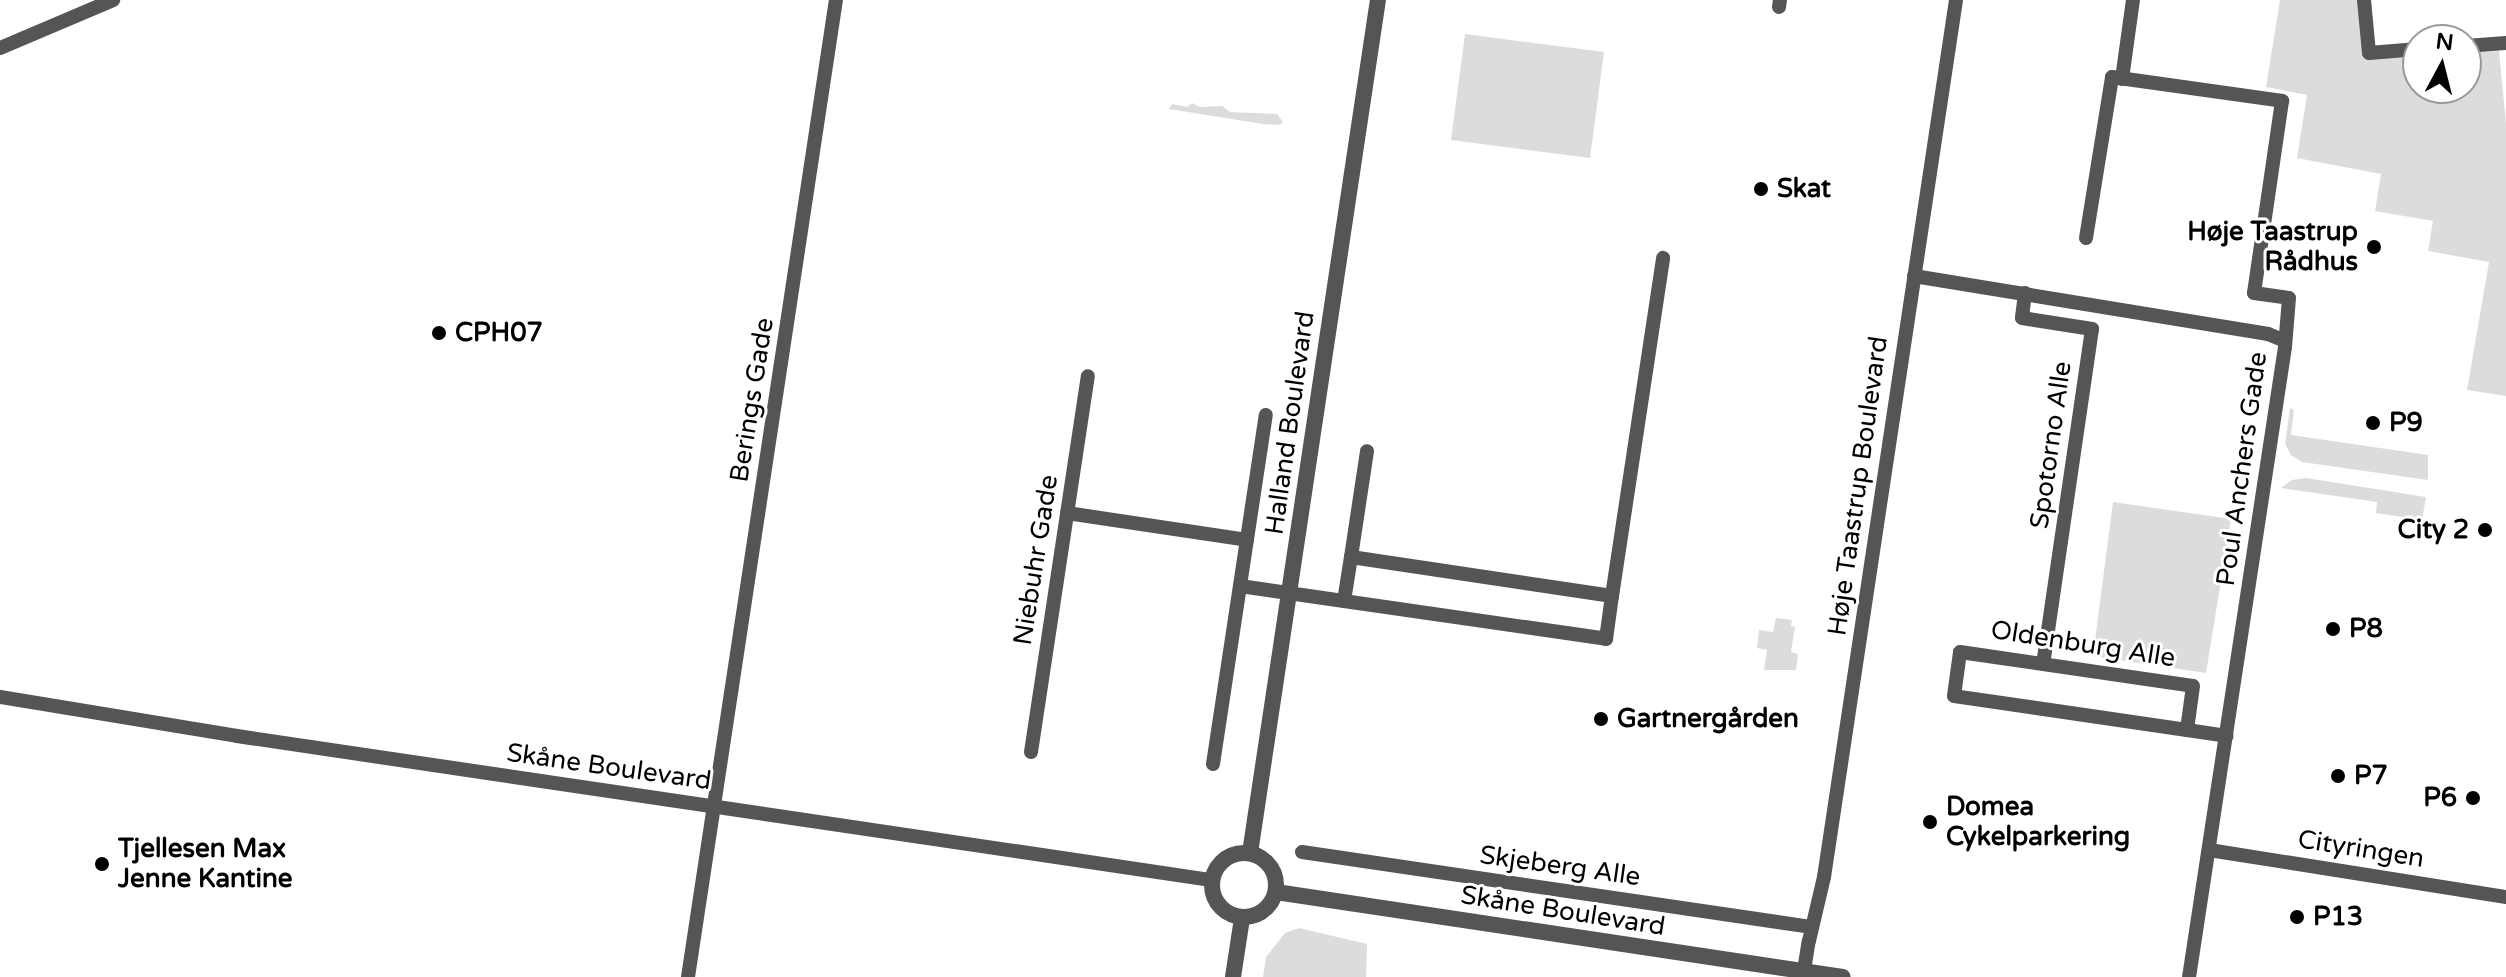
<!DOCTYPE html>
<html>
<head>
<meta charset="utf-8">
<style>
  body { margin:0 }
  #map { position:relative; width:2506px; height:977px; overflow:hidden; background:#fff; font-family:"Varela Round",sans-serif }
  div>[style] { position:absolute }
  .green>* { inset:0; background:#dcdcdc }
  .minor>* { height:14px; margin:-7px; padding:0 7px; transform-origin:7px; border-radius:7px; background:#555 }
  .tertiary>* { height:16px; margin:-8px; padding:0 8px; transform-origin:8px; border-radius:8px; background:#555 }
  .tertiary>.ring { margin:-8px; padding:0; box-sizing:content-box; background:none; border:16px solid #555; border-radius:50% }
  .minor-bridge>* { height:14px; margin:-7px; padding:0 7px; transform-origin:7px; border-radius:7px; background:#555 }
  .dots>* { width:22px; height:22px; translate:-50% -50%; box-sizing:border-box; border:4px solid #fff; border-radius:50% }
  span { translate:-50% -50%; white-space:nowrap; text-align:center; line-height:1.15; -webkit-text-stroke:6px #fff; paint-order:stroke }
  .poi-label { font-size:26px; color:#000; font-weight:700 }
  .left { translate:0 -50%; text-align:left }
  .right { translate:-100% -50%; text-align:right }
  .street-label { font-size:26px; color:#000 }
  .north { position:absolute; left:2402px; top:24px; width:80px; height:80px; box-sizing:border-box; background:#fff; border:2px solid #999; border-radius:50%; rotate:7deg; font-size:22px; font-weight:700; line-height:32px; text-align:center; color:#000 }
  .north::after { content:''; display:block; margin:auto; width:28px; height:36px; background:#000; clip-path:polygon(50% 0,100% 100%,50% 72%,0 100%) }
</style>
</head>
<body>
<div id="map">
  <div class="green">
    <div style="clip-path:polygon(2280px 0,2371px 0,2375px 57px,2418px 55px,2418px 88px,2466px 88px,2466px 53px,2499px 51px,2506px 123px,2506px 396px,2467px 390px,2489px 262px,2428px 251px,2433px 221px,2375px 211px,2381px 174px,2297px 158px,2307px 95px,2266px 87px)"></div>
    <div style="clip-path:polygon(1465px 34px,1604px 52px,1590px 158px,1451px 140px)"></div>
    <div style="clip-path:polygon(1192px 103px,1200px 107px,1222px 106px,1230px 112px,1277px 114px,1283px 122px,1279px 125px,1263px 124px,1169px 109px,1172px 104px,1187px 107px)"></div>
    <div style="clip-path:polygon(2290px 408px,2294px 410px,2291px 435px,2428px 455px,2428px 480px,2302px 462px,2291px 455px,2285px 444px)"></div>
    <div style="clip-path:polygon(2306px 478px,2426px 497px,2422px 520px,2376px 513px,2377px 502px,2281px 488px,2292px 480px)"></div>
    <div style="clip-path:polygon(2113px 502px,2231px 519px,2206px 673px,2093px 656px)"></div>
    <div style="clip-path:polygon(1776px 618px,1792px 620px,1791px 626px,1795px 627px,1791px 652px,1798px 654px,1796px 670px,1764px 670px,1767px 650px,1757px 648px,1759px 630px,1773px 632px)"></div>
    <div style="clip-path:polygon(1299px 928px,1367px 944px,1366px 977px,1263px 977px,1266px 957px,1285px 933px)"></div>
  </div>
  <div class="minor">
    <div style="left:2364px;top:0;width:53px;rotate:84.6deg"></div>
    <div style="left:2369px;top:53px;width:49px;rotate:-4.7deg"></div>
    <div style="left:1779px;top:7px;width:7px;rotate:-82deg"></div>
    <div style="left:2466px;top:46px;width:40px;rotate:-4.3deg"></div>
    <div style="left:0;top:48px;width:123px;rotate:-23deg"></div>
    <div style="left:2122px;top:79px;width:80px;rotate:-82.1deg"></div>
    <div style="left:2086px;top:238px;width:163px;rotate:-80.8deg"></div>
    <div style="left:2112px;top:77px;width:172px;rotate:8deg"></div>
    <div style="left:2282px;top:101px;width:194px;rotate:98.3deg"></div>
    <div style="left:2254px;top:293px;width:35px;rotate:8deg"></div>
    <div style="left:2289px;top:298px;width:49px;rotate:94.7deg"></div>
    <div style="left:2285px;top:347px;width:637px;rotate:98.66deg"></div>
    <div style="left:1914px;top:276px;width:359px;rotate:9.3deg"></div>
    <div style="left:2268px;top:334px;width:16px;rotate:22deg"></div>
    <div style="left:2025px;top:293px;width:25px;rotate:97deg"></div>
    <div style="left:2022px;top:318px;width:71px;rotate:8.9deg"></div>
    <div style="left:2092px;top:329px;width:338px;rotate:98.3deg"></div>
    <div style="left:1067px;top:513px;width:182px;rotate:8.5deg"></div>
    <div style="left:1351px;top:557px;width:107px;rotate:-81.4deg"></div>
    <div style="left:1240px;top:586px;width:370px;rotate:8.2deg"></div>
    <div style="left:1606px;top:639px;width:43px;rotate:-82.1deg"></div>
    <div style="left:1344px;top:601px;width:45px;rotate:-81deg"></div>
    <div style="left:1351px;top:557px;width:264px;rotate:8.5deg"></div>
    <div style="left:1612px;top:596px;width:342px;rotate:-81.4deg"></div>
    <div style="left:0;top:697px;width:240px;rotate:9.3deg"></div>
    <div style="left:237px;top:736px;width:985px;rotate:8.41deg"></div>
    <div style="left:2187px;top:730px;width:235px;rotate:-171.7deg"></div>
    <div style="left:1954px;top:696px;width:44px;rotate:-82.2deg"></div>
    <div style="left:1960px;top:652px;width:235px;rotate:8.3deg"></div>
    <div style="left:2193px;top:686px;width:44px;rotate:97.8deg"></div>
    <div style="left:2187px;top:730px;width:40px;rotate:8.5deg"></div>
    <div style="left:1031px;top:752px;width:380px;rotate:-81.4deg"></div>
    <div style="left:1213px;top:764px;width:353px;rotate:-81.4deg"></div>
    <div style="left:2209px;top:850px;width:301px;rotate:9deg"></div>
    <div style="left:1302px;top:852px;width:514px;rotate:8.38deg"></div>
    <div style="left:1809px;top:941px;width:66px;rotate:-76.8deg"></div>
    <div style="left:1824px;top:877px;width:887px;rotate:-81.44deg"></div>
    <div style="left:688px;top:977px;width:988px;rotate:-81.39deg"></div>
  </div>
  <div class="tertiary">
    <div class="ring" style="left:1212px;top:853px;width:48px;height:48px"></div>
    <div style="left:1250px;top:853px;width:863px;rotate:-81.47deg"></div>
    <div style="left:1276px;top:892px;width:573px;rotate:8.53deg"></div>
    <div style="left:1233px;top:977px;width:60px;rotate:-81.3deg"></div>
  </div>
  <div class="minor-bridge">
    <div style="left:1803px;top:977px;width:36px;rotate:-81deg"></div>
  </div>
  <div class="dots">
    <div style="left:1761px;top:189px;background:#000"></div>
    <div style="left:2374px;top:247px;background:#000"></div>
    <div style="left:439px;top:333px;background:#000"></div>
    <div style="left:2373px;top:423px;background:#000"></div>
    <div style="left:2485px;top:530px;background:#000"></div>
    <div style="left:2333px;top:629px;background:#000"></div>
    <div style="left:1601px;top:719px;background:#000"></div>
    <div style="left:2338px;top:776px;background:#000"></div>
    <div style="left:2473px;top:798px;background:#000"></div>
    <div style="left:1930px;top:822px;background:#000"></div>
    <div style="left:102px;top:864px;background:#000"></div>
    <div style="left:2297px;top:917px;background:#000"></div>
  </div>
  <div class="poi-label">
    <span class="left" style="left:1777px;top:189px">Skat</span>
    <span class="right" style="left:2358px;top:247px">Høje Taastrup<br>Rådhus</span>
    <span class="left" style="left:455px;top:333px">CPH07</span>
    <span class="left" style="left:2389px;top:423px">P9</span>
    <span class="right" style="left:2469px;top:530px">City 2</span>
    <span class="left" style="left:2349px;top:629px">P8</span>
    <span class="left" style="left:1617px;top:719px">Gartnergården</span>
    <span class="left" style="left:2354px;top:776px">P7</span>
    <span class="right" style="left:2457px;top:798px">P6</span>
    <span class="left" style="left:1946px;top:822px">Domea<br>Cykelparkering</span>
    <span class="left" style="left:118px;top:864px">Tjellesen Max<br>Jenne Kantine</span>
    <span class="left" style="left:2313px;top:917px">P13</span>
  </div>
  <div class="street-label">
    <span style="left:752px;top:400px;rotate:-81deg">Berings Gade</span>
    <span style="left:1290px;top:423px;rotate:-82deg">Halland Boulevard</span>
    <span style="left:2051px;top:445px;rotate:-82deg">Spotorno Alle</span>
    <span style="left:2242px;top:469px;rotate:-82deg">Poul Anchers Gade</span>
    <span style="left:1858px;top:486px;rotate:-82deg">Høje Taastrup Boulevard</span>
    <span style="left:1036px;top:560px;rotate:-81deg">Niebuhr Gade</span>
    <span style="left:2083px;top:644px;rotate:9deg">Oldenburg Alle</span>
    <span style="left:609px;top:767px;rotate:8deg">Skåne Boulevard</span>
    <span style="left:2361px;top:849px;rotate:9deg">Cityringen</span>
    <span style="left:1560px;top:866px;rotate:8deg">Skjeberg Alle</span>
    <span style="left:1563px;top:911px;rotate:9deg">Skåne Boulevard</span>
  </div>
  <div class="north">N</div>
</div>
</body>
</html>
